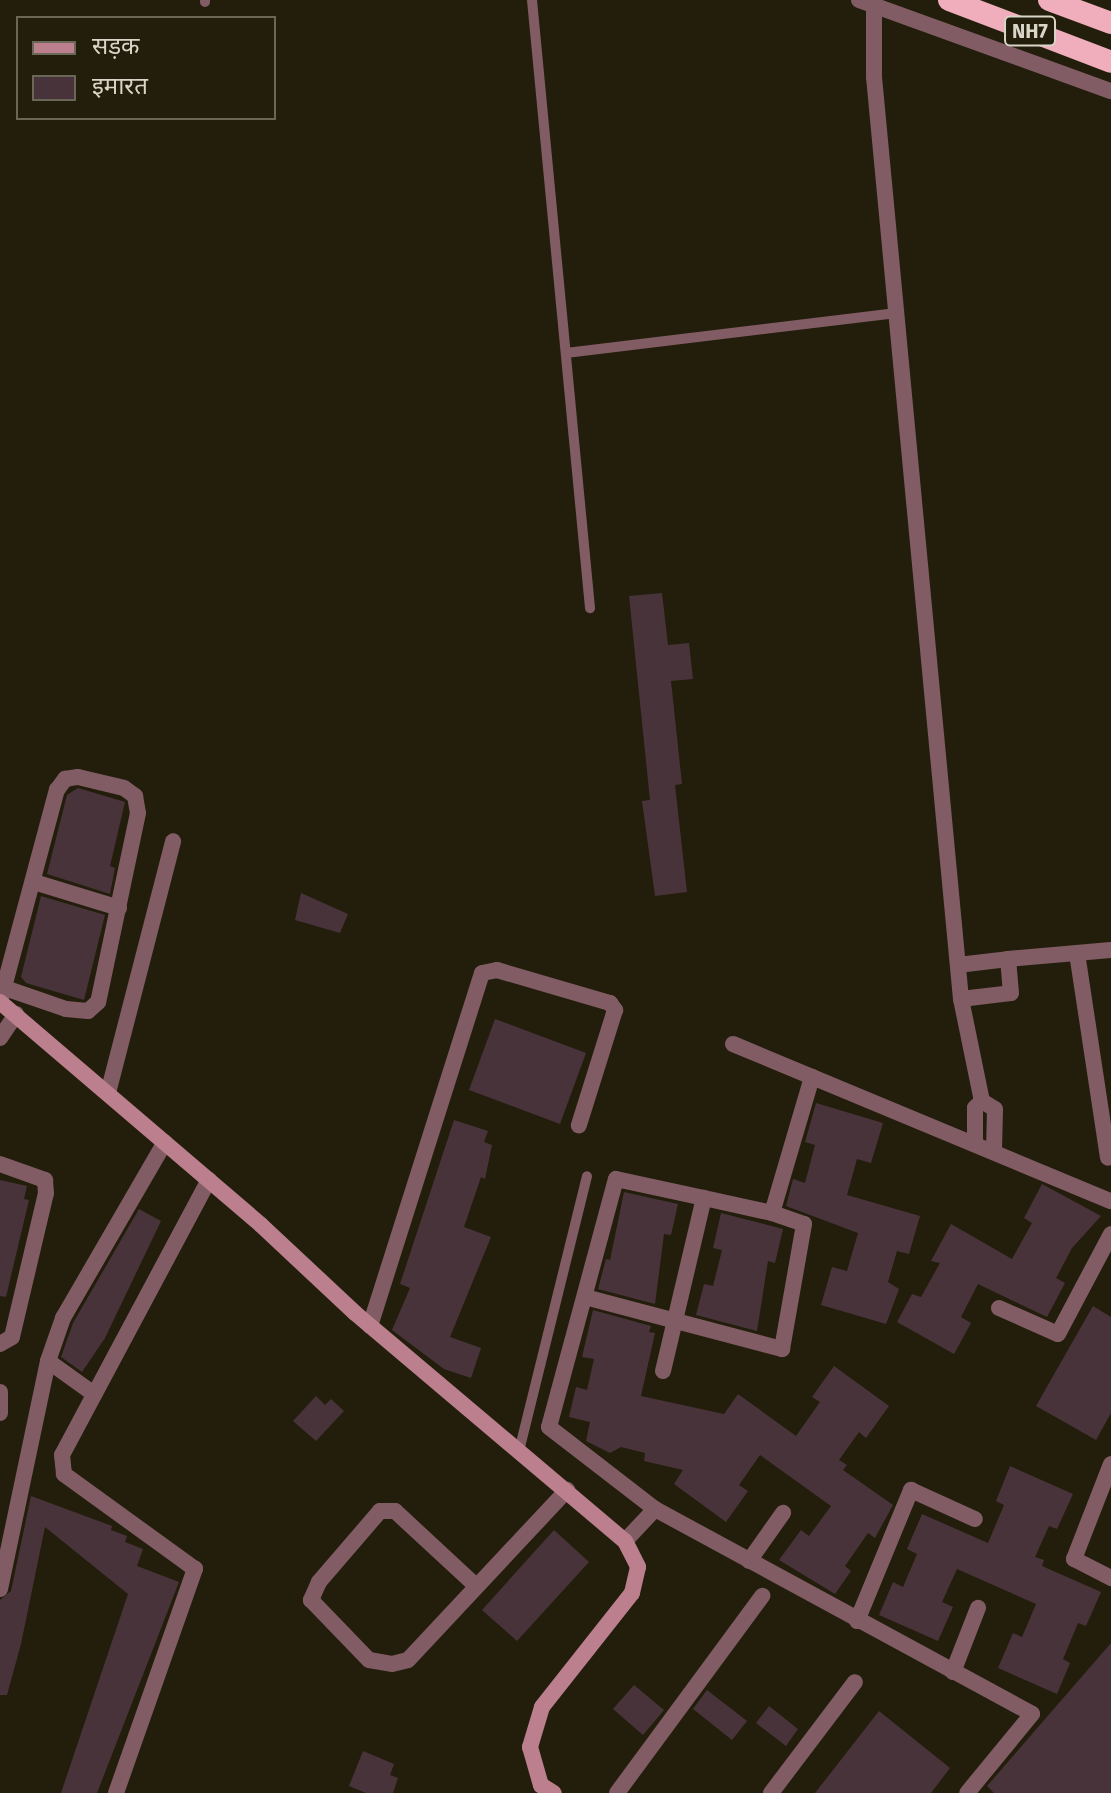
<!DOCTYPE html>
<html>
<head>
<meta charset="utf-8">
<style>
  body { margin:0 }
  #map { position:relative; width:1111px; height:1793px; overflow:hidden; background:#221e0b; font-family:"Fira Sans","Noto Sans Devanagari",sans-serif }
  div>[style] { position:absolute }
  .building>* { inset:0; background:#49333b }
  .service>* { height:10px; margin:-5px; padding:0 5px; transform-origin:5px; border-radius:5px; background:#815c64 }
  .minor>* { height:16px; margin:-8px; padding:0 8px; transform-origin:8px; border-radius:8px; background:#815c64 }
  .tertiary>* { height:16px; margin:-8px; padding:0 8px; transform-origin:8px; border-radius:8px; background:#815c64 }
  .secondary>* { height:16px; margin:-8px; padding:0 8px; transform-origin:8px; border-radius:8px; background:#bb7f8d }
  .trunk>* { height:22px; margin:-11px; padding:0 11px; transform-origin:11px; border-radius:11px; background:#f0adbc }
  span { translate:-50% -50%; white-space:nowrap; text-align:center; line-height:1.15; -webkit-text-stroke:7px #221e0b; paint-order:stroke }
  .shield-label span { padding:2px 6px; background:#221e0b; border:2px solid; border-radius:6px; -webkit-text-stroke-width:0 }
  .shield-label { font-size:20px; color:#d8d5c9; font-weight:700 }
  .legend { position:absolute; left:16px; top:16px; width:260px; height:104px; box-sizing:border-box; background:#221e0b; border:2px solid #6b6757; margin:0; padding:10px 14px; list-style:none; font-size:24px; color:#d8d5c9 }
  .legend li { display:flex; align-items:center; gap:16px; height:40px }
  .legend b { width:40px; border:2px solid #6b6757 }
</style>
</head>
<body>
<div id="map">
  <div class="building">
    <div style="clip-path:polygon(662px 593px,668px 645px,689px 643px,693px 679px,671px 681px,682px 784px,675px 785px,687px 892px,655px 896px,642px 801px,650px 800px,629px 596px)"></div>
    <div style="clip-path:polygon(78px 788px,125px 802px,110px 866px,115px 868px,110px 894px,47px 874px,67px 795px)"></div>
    <div style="clip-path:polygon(301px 893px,348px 914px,340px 933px,295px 920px)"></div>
    <div style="clip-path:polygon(41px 896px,105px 915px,84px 1000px,26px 983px,21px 977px)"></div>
    <div style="clip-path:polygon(495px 1019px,586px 1053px,560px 1124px,469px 1090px)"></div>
    <div style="clip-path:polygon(816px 1103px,883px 1123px,871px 1163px,857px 1159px,847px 1195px,920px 1216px,909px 1254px,897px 1251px,888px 1282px,899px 1289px,886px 1324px,821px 1305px,832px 1267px,847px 1271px,858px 1233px,786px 1206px,793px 1179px,805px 1183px,815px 1145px,805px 1142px)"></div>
    <div style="clip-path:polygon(454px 1120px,488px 1131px,484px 1142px,492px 1145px,485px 1179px,481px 1177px,464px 1227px,491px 1237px,450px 1337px,481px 1348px,471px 1378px,444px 1369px,392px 1330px,410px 1288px,400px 1284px)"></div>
    <div style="clip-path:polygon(0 1180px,27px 1186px,24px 1199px,29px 1200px,6px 1297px,0 1296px)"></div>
    <div style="clip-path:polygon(1042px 1184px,1101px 1216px,1072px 1248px,1056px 1278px,1065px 1283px,1047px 1317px,978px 1284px,961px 1317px,971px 1323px,954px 1354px,897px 1322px,912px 1294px,921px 1297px,940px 1263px,931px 1261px,951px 1224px,1012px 1259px,1032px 1223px,1024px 1218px)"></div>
    <div style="clip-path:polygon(624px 1192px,678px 1204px,671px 1235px,664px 1234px,655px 1304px,598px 1289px,606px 1259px,610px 1260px)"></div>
    <div style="clip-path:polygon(139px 1209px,161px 1221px,105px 1338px,82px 1372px,61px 1357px,73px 1323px)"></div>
    <div style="clip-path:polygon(721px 1213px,783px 1229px,775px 1263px,768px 1261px,757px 1331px,696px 1315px,704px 1284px,713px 1286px,722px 1250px,713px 1248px)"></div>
    <div style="clip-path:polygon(1093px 1306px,1111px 1317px,1111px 1413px,1096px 1440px,1036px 1406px)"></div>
    <div style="clip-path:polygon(593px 1310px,651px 1326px,649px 1332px,655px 1333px,641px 1396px,724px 1414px,738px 1394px,796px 1436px,820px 1402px,812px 1397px,834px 1366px,889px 1406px,866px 1438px,859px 1432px,839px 1460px,847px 1465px,843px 1470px,893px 1505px,875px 1538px,868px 1533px,845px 1566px,851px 1571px,835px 1594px,779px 1560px,801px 1530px,809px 1536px,831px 1506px,760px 1455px,739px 1485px,748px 1491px,726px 1522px,674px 1484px,683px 1470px,644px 1461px,645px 1453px,621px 1447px,610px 1453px,586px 1441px,590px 1422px,569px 1417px,576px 1387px,587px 1390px,594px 1359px,582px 1357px)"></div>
    <div style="clip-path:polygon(316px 1396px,325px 1405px,331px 1399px,344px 1411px,316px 1441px,293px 1421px)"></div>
    <div style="clip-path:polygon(1010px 1466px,1073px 1494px,1057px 1529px,1049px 1526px,1035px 1557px,1044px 1560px,1042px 1566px,1101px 1592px,1086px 1626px,1078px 1623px,1063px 1659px,1070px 1663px,1057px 1694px,998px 1668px,1013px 1633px,1022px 1637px,1036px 1604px,957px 1569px,942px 1602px,953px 1607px,938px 1641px,879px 1615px,893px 1582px,903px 1587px,917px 1554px,907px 1549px,922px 1514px,988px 1543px,1004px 1505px,996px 1501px)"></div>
    <div style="clip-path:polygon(31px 1496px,112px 1526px,111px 1530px,127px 1536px,125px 1542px,143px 1549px,137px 1566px,179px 1582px,97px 1793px,61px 1793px,128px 1594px,45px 1527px,21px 1644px,7px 1695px,0 1695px,0 1600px,11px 1591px)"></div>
    <div style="clip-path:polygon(554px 1530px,589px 1562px,517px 1641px,482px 1610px)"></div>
    <div style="clip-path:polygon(1111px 1643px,1111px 1793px,994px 1793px,987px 1786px)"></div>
    <div style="clip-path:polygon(634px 1685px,664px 1710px,643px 1735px,613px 1709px)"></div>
    <div style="clip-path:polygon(707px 1690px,747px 1721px,732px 1740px,693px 1709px)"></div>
    <div style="clip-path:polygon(769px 1706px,798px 1729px,786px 1746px,756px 1723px)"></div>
    <div style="clip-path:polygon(879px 1711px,950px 1768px,931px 1793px,815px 1793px)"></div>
    <div style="clip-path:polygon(363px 1751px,394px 1764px,390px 1775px,398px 1778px,393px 1793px,366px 1793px,349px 1786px)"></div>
  </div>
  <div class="service">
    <div style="left:205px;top:0;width:2px;rotate:90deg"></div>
    <div style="left:532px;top:0;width:611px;rotate:84.55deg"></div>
    <div style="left:566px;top:353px;width:333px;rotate:-6.9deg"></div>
    <div style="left:519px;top:1451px;width:283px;rotate:-76.1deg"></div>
  </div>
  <div class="minor">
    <div style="left:874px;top:5px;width:72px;rotate:90deg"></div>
    <div style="left:874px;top:77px;width:926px;rotate:84.61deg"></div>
    <div style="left:961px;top:999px;width:104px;rotate:78.4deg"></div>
    <div style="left:34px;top:882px;width:89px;rotate:17deg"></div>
    <div style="left:1077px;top:953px;width:207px;rotate:81.4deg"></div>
    <div style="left:958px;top:965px;width:50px;rotate:-6.8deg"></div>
    <div style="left:961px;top:999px;width:50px;rotate:-6.8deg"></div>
    <div style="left:1011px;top:993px;width:34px;rotate:-95deg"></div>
    <div style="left:1008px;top:959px;width:103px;rotate:-5deg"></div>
    <div style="left:0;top:1002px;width:220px;rotate:-75deg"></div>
    <div style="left:57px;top:790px;width:14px;rotate:-54deg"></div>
    <div style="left:65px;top:779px;width:13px;rotate:-9deg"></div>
    <div style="left:78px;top:777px;width:47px;rotate:13.4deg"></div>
    <div style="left:124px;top:788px;width:14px;rotate:36deg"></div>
    <div style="left:135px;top:796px;width:17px;rotate:80deg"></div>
    <div style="left:138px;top:813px;width:193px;rotate:101.9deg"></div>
    <div style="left:98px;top:1002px;width:13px;rotate:138deg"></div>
    <div style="left:88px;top:1011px;width:22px;rotate:-175deg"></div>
    <div style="left:66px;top:1009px;width:65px;rotate:-161deg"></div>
    <div style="left:0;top:1038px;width:29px;rotate:-56deg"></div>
    <div style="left:733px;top:1044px;width:409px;rotate:22.6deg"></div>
    <div style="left:108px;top:1093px;width:260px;rotate:-75.5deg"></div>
    <div style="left:975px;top:1142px;width:34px;rotate:-90deg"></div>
    <div style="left:975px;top:1108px;width:10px;rotate:-45deg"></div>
    <div style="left:982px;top:1101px;width:15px;rotate:32deg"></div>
    <div style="left:995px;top:1109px;width:41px;rotate:91.4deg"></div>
    <div style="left:0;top:1164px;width:48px;rotate:19.6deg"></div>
    <div style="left:45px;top:1180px;width:13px;rotate:86deg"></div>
    <div style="left:46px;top:1193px;width:148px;rotate:103.3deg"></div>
    <div style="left:12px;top:1337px;width:14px;rotate:150deg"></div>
    <div style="left:585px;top:1297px;width:204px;rotate:14.8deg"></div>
    <div style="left:782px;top:1349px;width:127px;rotate:-80deg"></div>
    <div style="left:804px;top:1224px;width:34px;rotate:-161deg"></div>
    <div style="left:999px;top:1308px;width:64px;rotate:23.8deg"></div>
    <div style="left:1058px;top:1334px;width:113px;rotate:-62.1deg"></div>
    <div style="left:370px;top:1326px;width:370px;rotate:-72.4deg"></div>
    <div style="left:482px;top:973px;width:15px;rotate:-11deg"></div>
    <div style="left:497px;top:970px;width:118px;rotate:16.3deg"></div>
    <div style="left:610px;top:1003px;width:9px;rotate:54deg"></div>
    <div style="left:615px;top:1010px;width:121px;rotate:107.4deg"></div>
    <div style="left:48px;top:1361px;width:57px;rotate:35.7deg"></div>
    <div style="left:663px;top:1371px;width:178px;rotate:-76.7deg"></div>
    <div style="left:704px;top:1198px;width:70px;rotate:12.4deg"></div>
    <div style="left:772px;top:1213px;width:142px;rotate:-73.6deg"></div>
    <div style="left:0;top:1392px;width:21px;rotate:90deg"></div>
    <div style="left:1111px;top:1464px;width:102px;rotate:111.3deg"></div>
    <div style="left:1074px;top:1559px;width:42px;rotate:27.2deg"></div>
    <div style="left:655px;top:1509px;width:429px;rotate:28.5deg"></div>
    <div style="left:1032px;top:1714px;width:102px;rotate:129.4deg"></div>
    <div style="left:625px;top:1541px;width:44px;rotate:-46.8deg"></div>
    <div style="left:655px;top:1509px;width:134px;rotate:-142.3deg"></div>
    <div style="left:549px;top:1427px;width:257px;rotate:-74.9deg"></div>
    <div style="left:616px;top:1179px;width:90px;rotate:12.2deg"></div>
    <div style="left:749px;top:1561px;width:59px;rotate:-54.7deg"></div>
    <div style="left:475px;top:1585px;width:109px;rotate:-137.2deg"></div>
    <div style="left:395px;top:1511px;width:15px;rotate:180deg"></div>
    <div style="left:380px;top:1511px;width:94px;rotate:130.7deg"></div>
    <div style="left:319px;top:1582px;width:20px;rotate:114deg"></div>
    <div style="left:311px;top:1600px;width:83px;rotate:46deg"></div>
    <div style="left:369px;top:1660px;width:23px;rotate:10deg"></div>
    <div style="left:392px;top:1664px;width:16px;rotate:-14deg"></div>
    <div style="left:408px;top:1660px;width:233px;rotate:-46.9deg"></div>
    <div style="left:0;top:1589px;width:233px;rotate:-78.1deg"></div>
    <div style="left:48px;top:1361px;width:46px;rotate:-70.8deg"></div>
    <div style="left:63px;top:1318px;width:203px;rotate:-59.9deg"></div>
    <div style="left:857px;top:1621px;width:142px;rotate:-67.6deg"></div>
    <div style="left:911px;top:1490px;width:70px;rotate:24.4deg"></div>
    <div style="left:953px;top:1672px;width:69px;rotate:-68.7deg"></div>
    <div style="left:116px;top:1793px;width:238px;rotate:-70.6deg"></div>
    <div style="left:195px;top:1569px;width:162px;rotate:-144.1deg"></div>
    <div style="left:64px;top:1474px;width:19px;rotate:-96deg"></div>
    <div style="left:62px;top:1455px;width:312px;rotate:-61.9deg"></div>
    <div style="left:617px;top:1793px;width:245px;rotate:-53.6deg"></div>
    <div style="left:771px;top:1793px;width:139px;rotate:-52.9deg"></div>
  </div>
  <div class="tertiary">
    <div style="left:859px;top:0;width:268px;rotate:19.9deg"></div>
  </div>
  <div class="secondary">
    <div style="left:0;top:1002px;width:343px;rotate:40.5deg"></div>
    <div style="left:261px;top:1225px;width:129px;rotate:43.1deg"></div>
    <div style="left:355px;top:1313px;width:353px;rotate:40.2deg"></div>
    <div style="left:625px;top:1541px;width:29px;rotate:63deg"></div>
    <div style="left:638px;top:1567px;width:27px;rotate:103deg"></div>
    <div style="left:632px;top:1593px;width:145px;rotate:128.3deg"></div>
    <div style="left:542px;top:1707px;width:42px;rotate:106.7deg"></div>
    <div style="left:530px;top:1747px;width:40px;rotate:74deg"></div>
    <div style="left:541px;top:1785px;width:15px;rotate:32deg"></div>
  </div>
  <div class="trunk">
    <div style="left:949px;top:0;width:173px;rotate:20.9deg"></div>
    <div style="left:1049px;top:0;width:66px;rotate:20.4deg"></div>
  </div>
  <div class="shield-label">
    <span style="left:1030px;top:31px">NH7</span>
  </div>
  <ul class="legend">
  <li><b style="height:10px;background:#bb7f8d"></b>सड़क</li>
  <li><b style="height:22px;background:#49333b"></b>इमारत</li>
  </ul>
</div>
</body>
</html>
